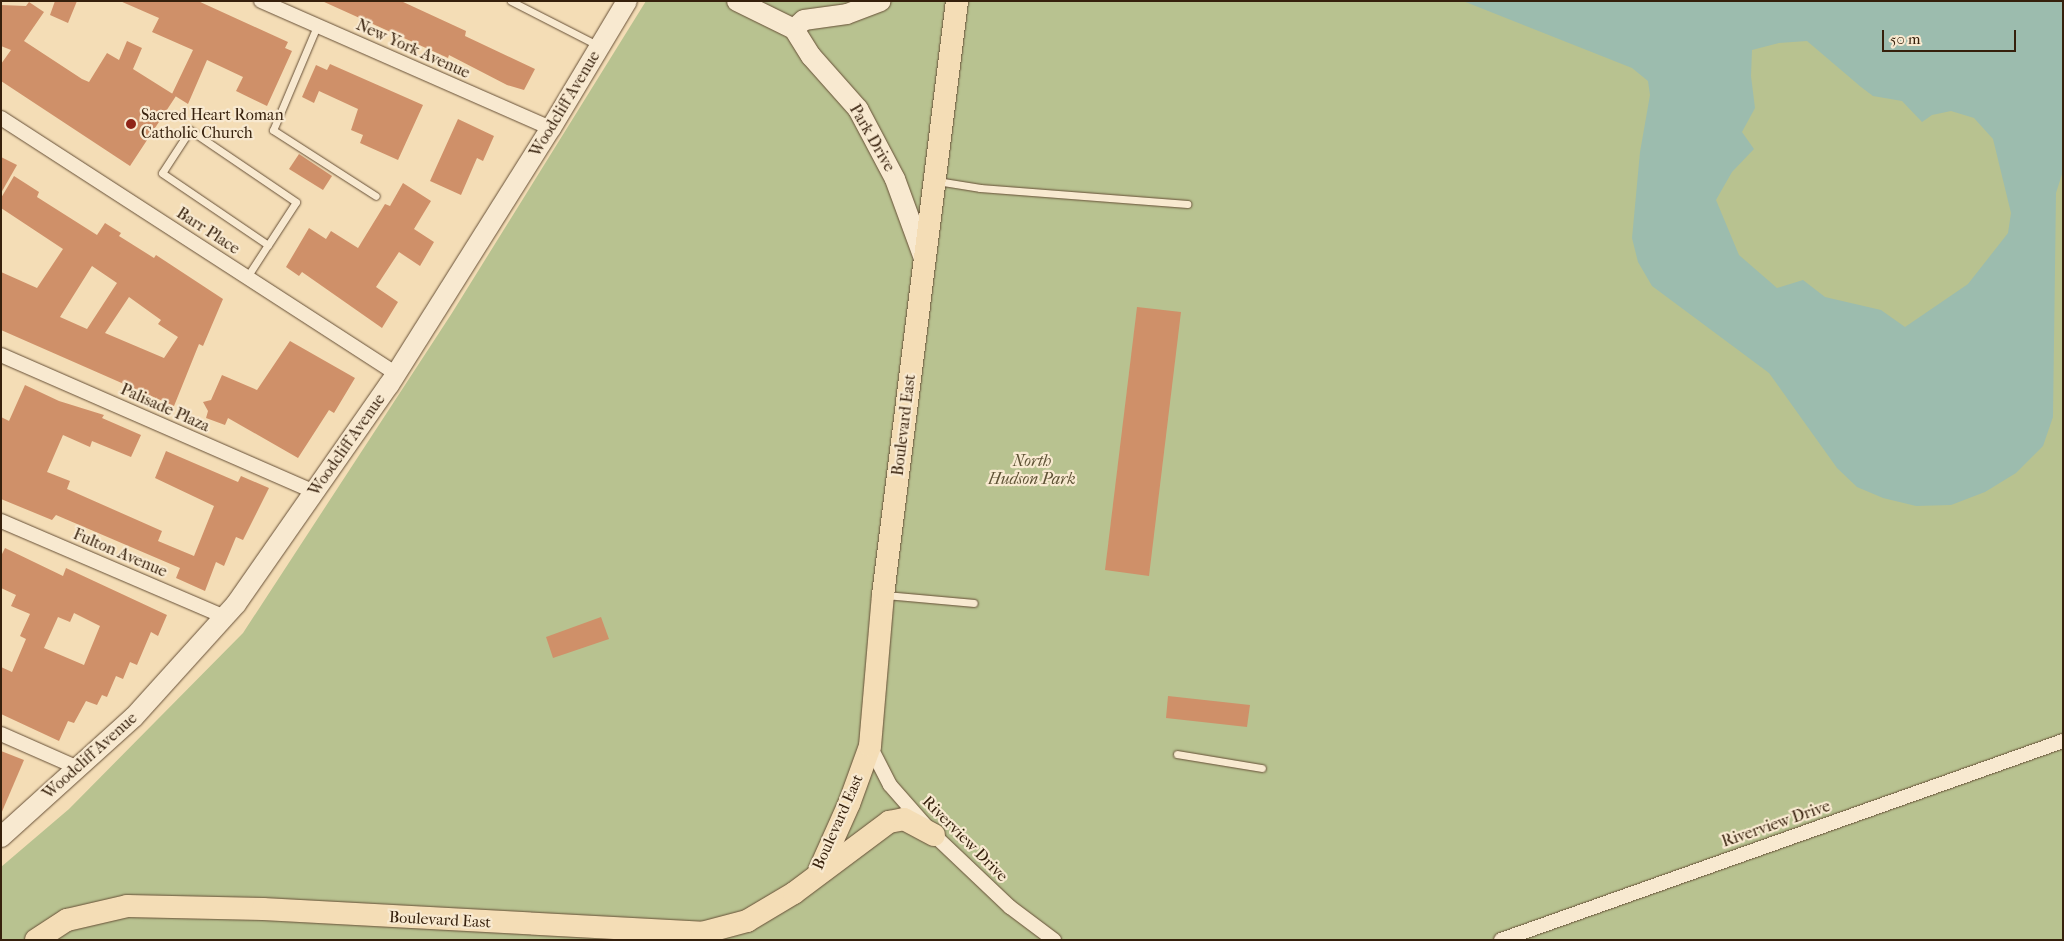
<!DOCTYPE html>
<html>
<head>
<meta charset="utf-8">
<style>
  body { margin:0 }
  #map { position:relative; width:2064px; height:941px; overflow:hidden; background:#f4ddb6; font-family:"IM FELL French Canon",serif }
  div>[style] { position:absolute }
  .green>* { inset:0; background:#b8c290 }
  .water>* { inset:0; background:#9cbcae }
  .building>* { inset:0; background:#cf9069 }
  .roads { filter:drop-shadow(0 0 1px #664f36) drop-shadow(0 0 1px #664f36) }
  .lane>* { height:7px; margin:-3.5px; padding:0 3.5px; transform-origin:3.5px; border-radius:3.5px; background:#f8e9d0 }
  .street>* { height:14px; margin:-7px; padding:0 7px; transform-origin:7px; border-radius:7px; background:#f8e9d0 }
  .secondary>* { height:20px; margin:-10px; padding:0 10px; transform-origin:10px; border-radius:10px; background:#f8e9d0 }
  .primary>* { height:22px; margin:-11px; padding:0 11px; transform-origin:11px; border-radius:11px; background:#f4ddb6 }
  .dots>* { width:14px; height:14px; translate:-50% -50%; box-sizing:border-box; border:2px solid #f8e9d0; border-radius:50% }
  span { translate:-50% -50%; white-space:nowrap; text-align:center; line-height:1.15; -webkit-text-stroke:4.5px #f8e9d0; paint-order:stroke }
  .street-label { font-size:16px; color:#36200c }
  .poi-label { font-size:16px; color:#36200c }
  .left { translate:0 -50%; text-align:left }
  .park-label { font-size:16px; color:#5d5134; font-style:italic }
  .frame { position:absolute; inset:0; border:2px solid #36200c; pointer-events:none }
  .scale { position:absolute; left:1882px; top:30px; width:134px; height:22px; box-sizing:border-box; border:2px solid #36200c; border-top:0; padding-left:6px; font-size:15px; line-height:18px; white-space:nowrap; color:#36200c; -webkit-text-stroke:4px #f8e9d0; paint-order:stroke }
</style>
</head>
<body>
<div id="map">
  <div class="green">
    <div style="clip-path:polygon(646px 1px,2063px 1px,2063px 940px,1px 940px,1px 867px,69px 809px,243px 633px,452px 313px)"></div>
  </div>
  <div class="water">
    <div style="clip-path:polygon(evenodd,1463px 1px,2063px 1px,2063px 171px,2056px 193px,2053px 417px,2043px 446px,2016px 473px,1985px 492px,1951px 505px,1916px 506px,1883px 498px,1857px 487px,1837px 468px,1769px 373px,1652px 286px,1638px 262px,1632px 238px,1640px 152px,1650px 95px,1648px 81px,1632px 68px,1463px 1px,1807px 41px,1861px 87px,1873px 96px,1902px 101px,1922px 122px,1932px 115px,1951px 111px,1974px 118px,1993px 139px,2011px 213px,2008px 233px,1968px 284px,1905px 327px,1881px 310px,1825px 297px,1803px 280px,1777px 288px,1739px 255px,1716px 200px,1732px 172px,1754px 149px,1742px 132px,1755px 108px,1751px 76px,1752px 50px,1779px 43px,1807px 41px)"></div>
  </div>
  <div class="building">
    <div style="clip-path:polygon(55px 1px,77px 1px,68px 23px,50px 15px)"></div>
    <div style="clip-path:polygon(120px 1px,198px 1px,288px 42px,285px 48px,292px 51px,267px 106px,236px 91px,243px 77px,207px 60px,188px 104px,172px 94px,193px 50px,152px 32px,159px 18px)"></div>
    <div style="clip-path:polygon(322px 1px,401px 1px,466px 31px,465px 36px,535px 69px,524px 90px,507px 85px,449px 55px,448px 58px)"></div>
    <div style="clip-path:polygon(29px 2px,44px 12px,24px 41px,82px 79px,89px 82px,107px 53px,119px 60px,127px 41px,142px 48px,133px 69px,176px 96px,130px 166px,1px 81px,1px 64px,11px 50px,1px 46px,1px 5px,26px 6px)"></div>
    <div style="clip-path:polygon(330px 64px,423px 105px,398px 160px,360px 143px,363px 135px,351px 130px,358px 109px,319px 91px,314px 103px,302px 97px,316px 65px,327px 70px)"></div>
    <div style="clip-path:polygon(458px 119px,494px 136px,483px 161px,477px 158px,461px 195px,430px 181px)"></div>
    <div style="clip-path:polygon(299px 154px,332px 176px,323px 190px,289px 169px)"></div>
    <div style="clip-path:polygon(1px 157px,17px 165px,1px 193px)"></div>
    <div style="clip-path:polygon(evenodd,14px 176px,39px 192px,37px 197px,97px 235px,105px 223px,121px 233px,119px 236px,154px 258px,156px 255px,223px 299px,203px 346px,199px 344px,174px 406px,1px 330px,1px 272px,37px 288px,63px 249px,1px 208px,1px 198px,14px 176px,92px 266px,117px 283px,87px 329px,60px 317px,92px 266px,14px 176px,129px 297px,161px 320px,158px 324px,178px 337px,164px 358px,105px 333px,129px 297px)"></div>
    <div style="clip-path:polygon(403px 183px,431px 201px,414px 229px,434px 242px,420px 266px,399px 252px,376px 287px,398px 302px,382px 328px,302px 272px,299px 276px,286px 267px,309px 228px,326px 239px,331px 231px,358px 248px,385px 204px,390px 206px)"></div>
    <div style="clip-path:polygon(1137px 307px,1181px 312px,1149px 576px,1105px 570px)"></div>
    <div style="clip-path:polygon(290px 341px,355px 378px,334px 413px,329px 410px,298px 458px,228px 418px,225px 425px,206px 418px,208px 411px,203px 402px,211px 400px,222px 375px,257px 390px)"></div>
    <div style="clip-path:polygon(25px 385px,59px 401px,104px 415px,102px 418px,141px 435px,131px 457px,92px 441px,90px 447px,63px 435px,47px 472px,70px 481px,67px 489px,162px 531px,158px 541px,194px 556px,214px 506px,155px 478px,166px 451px,238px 482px,241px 476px,269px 488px,243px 540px,236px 537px,224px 566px,216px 562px,205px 591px,176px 578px,180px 568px,56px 515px,52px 520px,1px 499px,1px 417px,9px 421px)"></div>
    <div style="clip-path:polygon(evenodd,5px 548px,63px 576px,66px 568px,167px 615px,158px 636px,151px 632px,137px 665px,130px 662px,123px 679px,116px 676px,107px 697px,102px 695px,97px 705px,86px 701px,74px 723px,68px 721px,59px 741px,1px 714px,1px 667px,12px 672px,26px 639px,20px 636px,30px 614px,11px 606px,16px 595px,1px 588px,1px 556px,5px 548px,74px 613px,100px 626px,84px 665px,44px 648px,58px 617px,70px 622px,74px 613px)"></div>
    <div style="clip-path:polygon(601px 617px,609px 639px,553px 658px,546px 637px)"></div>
    <div style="clip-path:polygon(1168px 696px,1250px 705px,1247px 727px,1166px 718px)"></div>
    <div style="clip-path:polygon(1px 751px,24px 760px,1px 814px)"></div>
  </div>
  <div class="roads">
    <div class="lane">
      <div style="left:511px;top:1px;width:97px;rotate:27.1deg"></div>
      <div style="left:317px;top:26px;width:113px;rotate:112.9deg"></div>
      <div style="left:273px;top:130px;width:122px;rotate:32.7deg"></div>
      <div style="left:937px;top:181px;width:44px;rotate:9.2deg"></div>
      <div style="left:980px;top:188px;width:208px;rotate:4.4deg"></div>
      <div style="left:247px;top:277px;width:38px;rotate:-57deg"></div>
      <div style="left:268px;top:245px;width:51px;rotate:-56.9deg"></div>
      <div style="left:296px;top:202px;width:128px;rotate:-145.8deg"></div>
      <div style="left:190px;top:130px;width:51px;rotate:123.1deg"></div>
      <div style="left:162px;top:173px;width:128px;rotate:34.2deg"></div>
      <div style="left:886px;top:595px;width:88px;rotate:5.2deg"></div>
      <div style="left:1177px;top:754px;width:86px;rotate:9.4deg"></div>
    </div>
    <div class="street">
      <div style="left:261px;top:1px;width:317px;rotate:23.7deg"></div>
      <div style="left:1px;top:118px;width:471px;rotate:32.9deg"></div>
      <div style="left:1px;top:355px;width:342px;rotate:23.6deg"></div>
      <div style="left:1px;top:521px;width:244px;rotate:23.2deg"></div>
      <div style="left:1px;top:734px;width:84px;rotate:23.8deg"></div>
      <div style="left:870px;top:746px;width:44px;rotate:62.9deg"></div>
      <div style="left:890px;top:785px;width:67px;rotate:48.7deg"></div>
      <div style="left:934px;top:835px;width:105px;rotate:43.5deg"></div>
      <div style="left:1010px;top:907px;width:55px;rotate:36.9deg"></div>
      <div style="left:1501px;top:940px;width:596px;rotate:-19.5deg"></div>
    </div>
    <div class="secondary">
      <div style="left:737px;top:1px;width:64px;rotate:26.2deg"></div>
      <div style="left:794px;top:29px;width:32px;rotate:58deg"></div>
      <div style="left:811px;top:56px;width:71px;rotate:48.4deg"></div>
      <div style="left:858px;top:109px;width:79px;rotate:62.1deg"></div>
      <div style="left:895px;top:179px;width:87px;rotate:69.9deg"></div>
      <div style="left:794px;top:29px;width:13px;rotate:-42deg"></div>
      <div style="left:804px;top:20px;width:43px;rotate:-7.9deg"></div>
      <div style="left:847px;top:14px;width:36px;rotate:-21deg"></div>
      <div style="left:1px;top:837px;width:179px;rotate:-42.1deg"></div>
      <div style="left:134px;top:717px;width:152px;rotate:-47.9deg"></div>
      <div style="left:236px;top:604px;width:267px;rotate:-55.1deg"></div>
      <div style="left:389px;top:385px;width:304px;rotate:-57.8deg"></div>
      <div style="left:551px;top:128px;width:148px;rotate:-59.1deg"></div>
    </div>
    <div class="primary">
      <div style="left:819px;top:871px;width:73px;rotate:-65.9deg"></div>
      <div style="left:849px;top:804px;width:62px;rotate:-70.1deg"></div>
      <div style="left:870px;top:746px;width:152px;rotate:-85.1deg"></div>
      <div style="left:883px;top:595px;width:599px;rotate:-82.9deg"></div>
      <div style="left:36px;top:940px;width:37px;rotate:-33deg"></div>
      <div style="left:67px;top:920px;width:62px;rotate:-13.1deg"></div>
      <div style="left:127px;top:906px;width:136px;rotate:1.3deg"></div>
      <div style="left:263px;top:909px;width:440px;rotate:3.1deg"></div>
      <div style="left:702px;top:933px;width:47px;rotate:-14.9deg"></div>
      <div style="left:747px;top:921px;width:55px;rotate:-30.8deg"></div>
      <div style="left:794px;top:893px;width:119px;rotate:-36.8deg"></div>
      <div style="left:889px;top:822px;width:15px;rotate:-11deg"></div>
      <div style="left:904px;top:819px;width:34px;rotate:28deg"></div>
    </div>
  </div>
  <div class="dots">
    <div style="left:131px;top:124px;background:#8f2418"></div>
  </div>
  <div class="street-label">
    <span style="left:413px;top:49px;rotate:24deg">New York Avenue</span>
    <span style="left:565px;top:104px;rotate:-59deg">Woodcliff Avenue</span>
    <span style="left:872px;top:138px;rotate:60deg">Park Drive</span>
    <span style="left:208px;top:231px;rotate:33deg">Barr Place</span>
    <span style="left:165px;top:408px;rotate:24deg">Palisade Plaza</span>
    <span style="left:904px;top:425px;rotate:-83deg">Boulevard East</span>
    <span style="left:347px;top:445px;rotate:-55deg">Woodcliff Avenue</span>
    <span style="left:120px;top:553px;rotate:23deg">Fulton Avenue</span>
    <span style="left:90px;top:756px;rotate:-42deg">Woodcliff Avenue</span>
    <span style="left:838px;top:822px;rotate:-66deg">Boulevard East</span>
    <span style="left:1776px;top:824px;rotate:-19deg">Riverview Drive</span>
    <span style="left:965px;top:839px;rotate:45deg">Riverview Drive</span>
    <span style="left:440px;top:920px;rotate:3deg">Boulevard East</span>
  </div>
  <div class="poi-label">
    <span class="left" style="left:141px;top:124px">Sacred Heart Roman<br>Catholic Church</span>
  </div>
  <div class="park-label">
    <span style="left:1032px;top:470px">North<br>Hudson Park</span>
  </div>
  <div class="frame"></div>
  <div class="scale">50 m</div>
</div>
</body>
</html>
